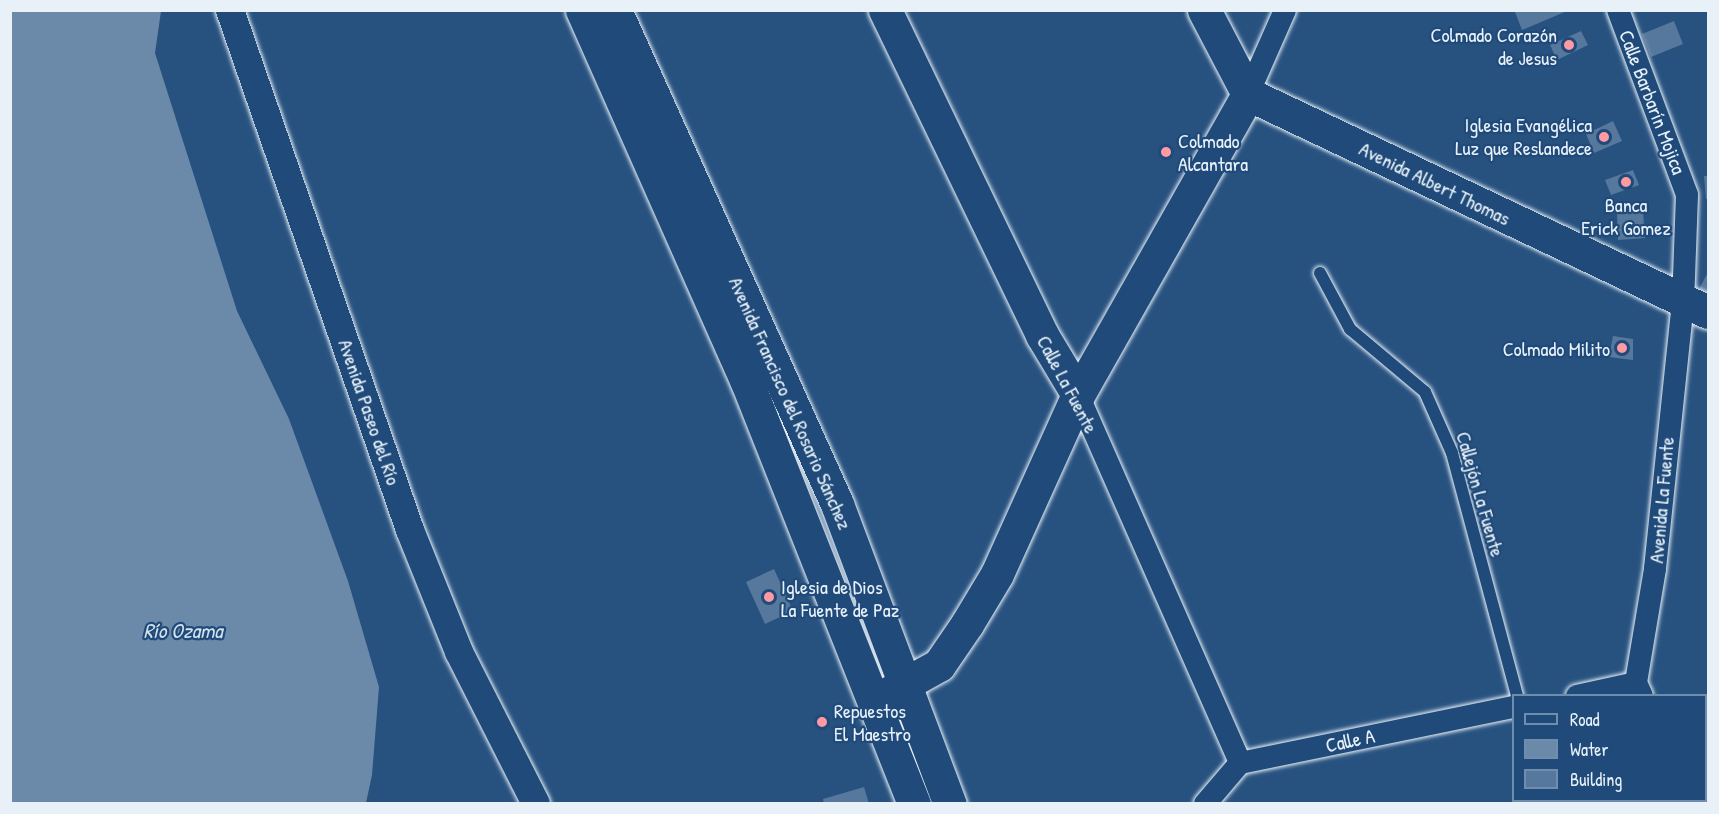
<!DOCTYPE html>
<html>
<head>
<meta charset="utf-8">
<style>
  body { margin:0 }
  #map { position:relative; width:1719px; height:814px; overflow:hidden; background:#27517f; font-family:"Patrick Hand",sans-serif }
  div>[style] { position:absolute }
  .water>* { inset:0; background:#6b8aaa }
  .building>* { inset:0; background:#57789d }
  .roads { filter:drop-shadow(0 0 2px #e8f1f8) drop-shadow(0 0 2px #e8f1f8) }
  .service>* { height:12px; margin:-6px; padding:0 6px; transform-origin:6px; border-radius:6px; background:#1f4a7a }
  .minor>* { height:22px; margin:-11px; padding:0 11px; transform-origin:11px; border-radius:11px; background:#1f4a7a }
  .tertiary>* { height:28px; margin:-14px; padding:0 14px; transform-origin:14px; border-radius:14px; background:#1f4a7a }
  .secondary>* { height:33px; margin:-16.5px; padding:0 16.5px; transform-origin:16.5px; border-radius:16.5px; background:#1f4a7a }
  .dots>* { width:16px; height:16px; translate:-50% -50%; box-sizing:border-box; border:3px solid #1f4a7a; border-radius:50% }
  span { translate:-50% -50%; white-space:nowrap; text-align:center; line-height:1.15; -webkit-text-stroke:4.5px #1f4a7a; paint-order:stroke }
  .poi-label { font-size:20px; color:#e8f1f8 }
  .right { translate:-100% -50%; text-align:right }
  .left { translate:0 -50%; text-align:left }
  .street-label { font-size:20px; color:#e8f1f8 }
  .water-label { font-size:21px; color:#d5e2ec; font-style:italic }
  .frame { position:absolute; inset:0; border:12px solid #e8f1f8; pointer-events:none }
  .legend { position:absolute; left:1512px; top:694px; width:195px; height:108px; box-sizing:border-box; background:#1f4a7a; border:2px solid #6f8dac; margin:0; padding:8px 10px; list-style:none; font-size:18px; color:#e8f1f8 }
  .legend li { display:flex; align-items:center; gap:12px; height:30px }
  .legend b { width:30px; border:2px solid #6f8dac }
</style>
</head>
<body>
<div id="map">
  <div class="water">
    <div style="clip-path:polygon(10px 11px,161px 11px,155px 53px,237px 311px,289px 419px,348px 581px,379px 687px,372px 775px,366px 803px,11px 803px)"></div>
  </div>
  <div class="building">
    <div style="clip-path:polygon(1518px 10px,1567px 10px,1567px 11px,1522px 30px,1515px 12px)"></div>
    <div style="clip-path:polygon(1674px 21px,1683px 44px,1651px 57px,1642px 34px)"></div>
    <div style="clip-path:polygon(1581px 31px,1588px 45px,1557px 60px,1550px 45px)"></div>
    <div style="clip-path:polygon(1613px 121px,1622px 141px,1594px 153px,1586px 134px)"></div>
    <div style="clip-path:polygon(1633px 170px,1639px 185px,1611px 195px,1605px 180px)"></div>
    <div style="clip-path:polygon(1704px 176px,1708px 176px,1708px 199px,1706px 199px)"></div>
    <div style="clip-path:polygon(1643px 211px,1645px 238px,1618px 240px,1617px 212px)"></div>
    <div style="clip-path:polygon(1708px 272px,1708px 306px,1698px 291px)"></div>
    <div style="clip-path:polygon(1613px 336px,1633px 339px,1633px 360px,1609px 357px)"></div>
    <div style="clip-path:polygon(774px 569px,793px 611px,765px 624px,746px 582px)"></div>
    <div style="clip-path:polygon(864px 787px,869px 804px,824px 804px,823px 799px)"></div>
  </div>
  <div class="roads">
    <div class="service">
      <div style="left:1320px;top:273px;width:64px;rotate:61.8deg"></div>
      <div style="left:1350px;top:329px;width:98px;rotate:40deg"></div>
      <div style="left:1425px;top:392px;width:67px;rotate:66.1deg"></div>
      <div style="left:1452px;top:453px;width:252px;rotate:75deg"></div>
    </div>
    <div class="minor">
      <div style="left:1618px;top:10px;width:197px;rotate:69.5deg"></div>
      <div style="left:1687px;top:195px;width:107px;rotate:92.1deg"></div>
      <div style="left:1683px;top:302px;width:268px;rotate:96deg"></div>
      <div style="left:1655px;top:569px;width:116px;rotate:99.5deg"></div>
      <div style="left:1636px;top:683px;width:14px;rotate:65deg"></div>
      <div style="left:1248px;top:94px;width:92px;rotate:-66.2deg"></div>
      <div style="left:1078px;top:395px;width:402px;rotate:66.2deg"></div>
      <div style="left:1577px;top:696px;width:60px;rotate:-12.4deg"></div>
      <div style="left:1684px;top:800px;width:4px;rotate:76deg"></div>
      <div style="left:1205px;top:804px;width:54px;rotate:-49.5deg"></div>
      <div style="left:1240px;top:763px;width:280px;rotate:-11.6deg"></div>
    </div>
    <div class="tertiary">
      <div style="left:230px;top:10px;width:550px;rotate:70.91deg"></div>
      <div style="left:410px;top:530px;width:131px;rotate:68.1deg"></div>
      <div style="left:459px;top:652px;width:170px;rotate:63.1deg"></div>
    </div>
    <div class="secondary">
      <div style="left:582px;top:10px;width:407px;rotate:66.1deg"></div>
      <div style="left:747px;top:382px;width:454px;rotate:68.4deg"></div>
      <div style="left:615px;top:10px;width:542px;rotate:65.8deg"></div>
      <div style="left:837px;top:504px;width:321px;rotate:69.4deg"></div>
      <div style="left:885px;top:10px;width:361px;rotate:64.2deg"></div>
      <div style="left:1042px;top:335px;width:70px;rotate:59deg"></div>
      <div style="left:1204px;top:10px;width:95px;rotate:62.4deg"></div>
      <div style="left:1248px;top:94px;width:509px;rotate:25.36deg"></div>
      <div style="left:885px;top:695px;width:62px;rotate:-29.1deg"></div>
      <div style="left:939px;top:665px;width:50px;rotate:-55.7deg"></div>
      <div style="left:967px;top:624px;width:58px;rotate:-59deg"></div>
      <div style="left:997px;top:574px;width:196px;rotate:-65.7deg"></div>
      <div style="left:1078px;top:395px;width:346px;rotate:-60.5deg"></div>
    </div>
  </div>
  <div class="dots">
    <div style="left:1569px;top:45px;background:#ff9aa2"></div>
    <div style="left:1604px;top:137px;background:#ff9aa2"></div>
    <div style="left:1166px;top:152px;background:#ff9aa2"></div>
    <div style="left:1626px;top:182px;background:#ff9aa2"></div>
    <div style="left:1622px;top:348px;background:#ff9aa2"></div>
    <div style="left:769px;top:597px;background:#ff9aa2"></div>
    <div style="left:822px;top:722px;background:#ff9aa2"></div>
  </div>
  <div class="poi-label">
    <span class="right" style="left:1557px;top:46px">Colmado Corazón<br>de Jesus</span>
    <span class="right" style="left:1592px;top:136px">Iglesia Evangélica<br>Luz que Reslandece</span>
    <span class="left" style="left:1178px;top:152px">Colmado<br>Alcantara</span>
    <span style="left:1626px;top:216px">Banca<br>Erick Gomez</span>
    <span class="right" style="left:1610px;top:348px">Colmado Milito</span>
    <span class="left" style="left:781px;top:598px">Iglesia de Dios<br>La Fuente de Paz</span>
    <span class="left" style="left:834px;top:722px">Repuestos<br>El Maestro</span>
  </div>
  <div class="street-label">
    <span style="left:1653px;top:102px;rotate:69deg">Calle Barbarín Mojica</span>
    <span style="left:1435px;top:183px;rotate:26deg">Avenida Albert Thomas</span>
    <span style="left:1068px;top:384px;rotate:62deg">Calle La Fuente</span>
    <span style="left:791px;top:403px;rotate:66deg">Avenida Francisco del Rosario Sánchez</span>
    <span style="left:370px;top:412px;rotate:71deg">Avenida Paseo del Río</span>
    <span style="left:1481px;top:494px;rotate:74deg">Callejón La Fuente</span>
    <span style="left:1661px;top:500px;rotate:-85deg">Avenida La Fuente</span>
    <span style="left:1350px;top:740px;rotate:-12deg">Calle A</span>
  </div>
  <div class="water-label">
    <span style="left:183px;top:631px">Río Ozama</span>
  </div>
  <div class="frame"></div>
  <ul class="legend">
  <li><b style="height:8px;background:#1f4a7a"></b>Road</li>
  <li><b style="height:16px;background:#6b8aaa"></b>Water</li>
  <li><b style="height:16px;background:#57789d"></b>Building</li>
  </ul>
</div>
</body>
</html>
